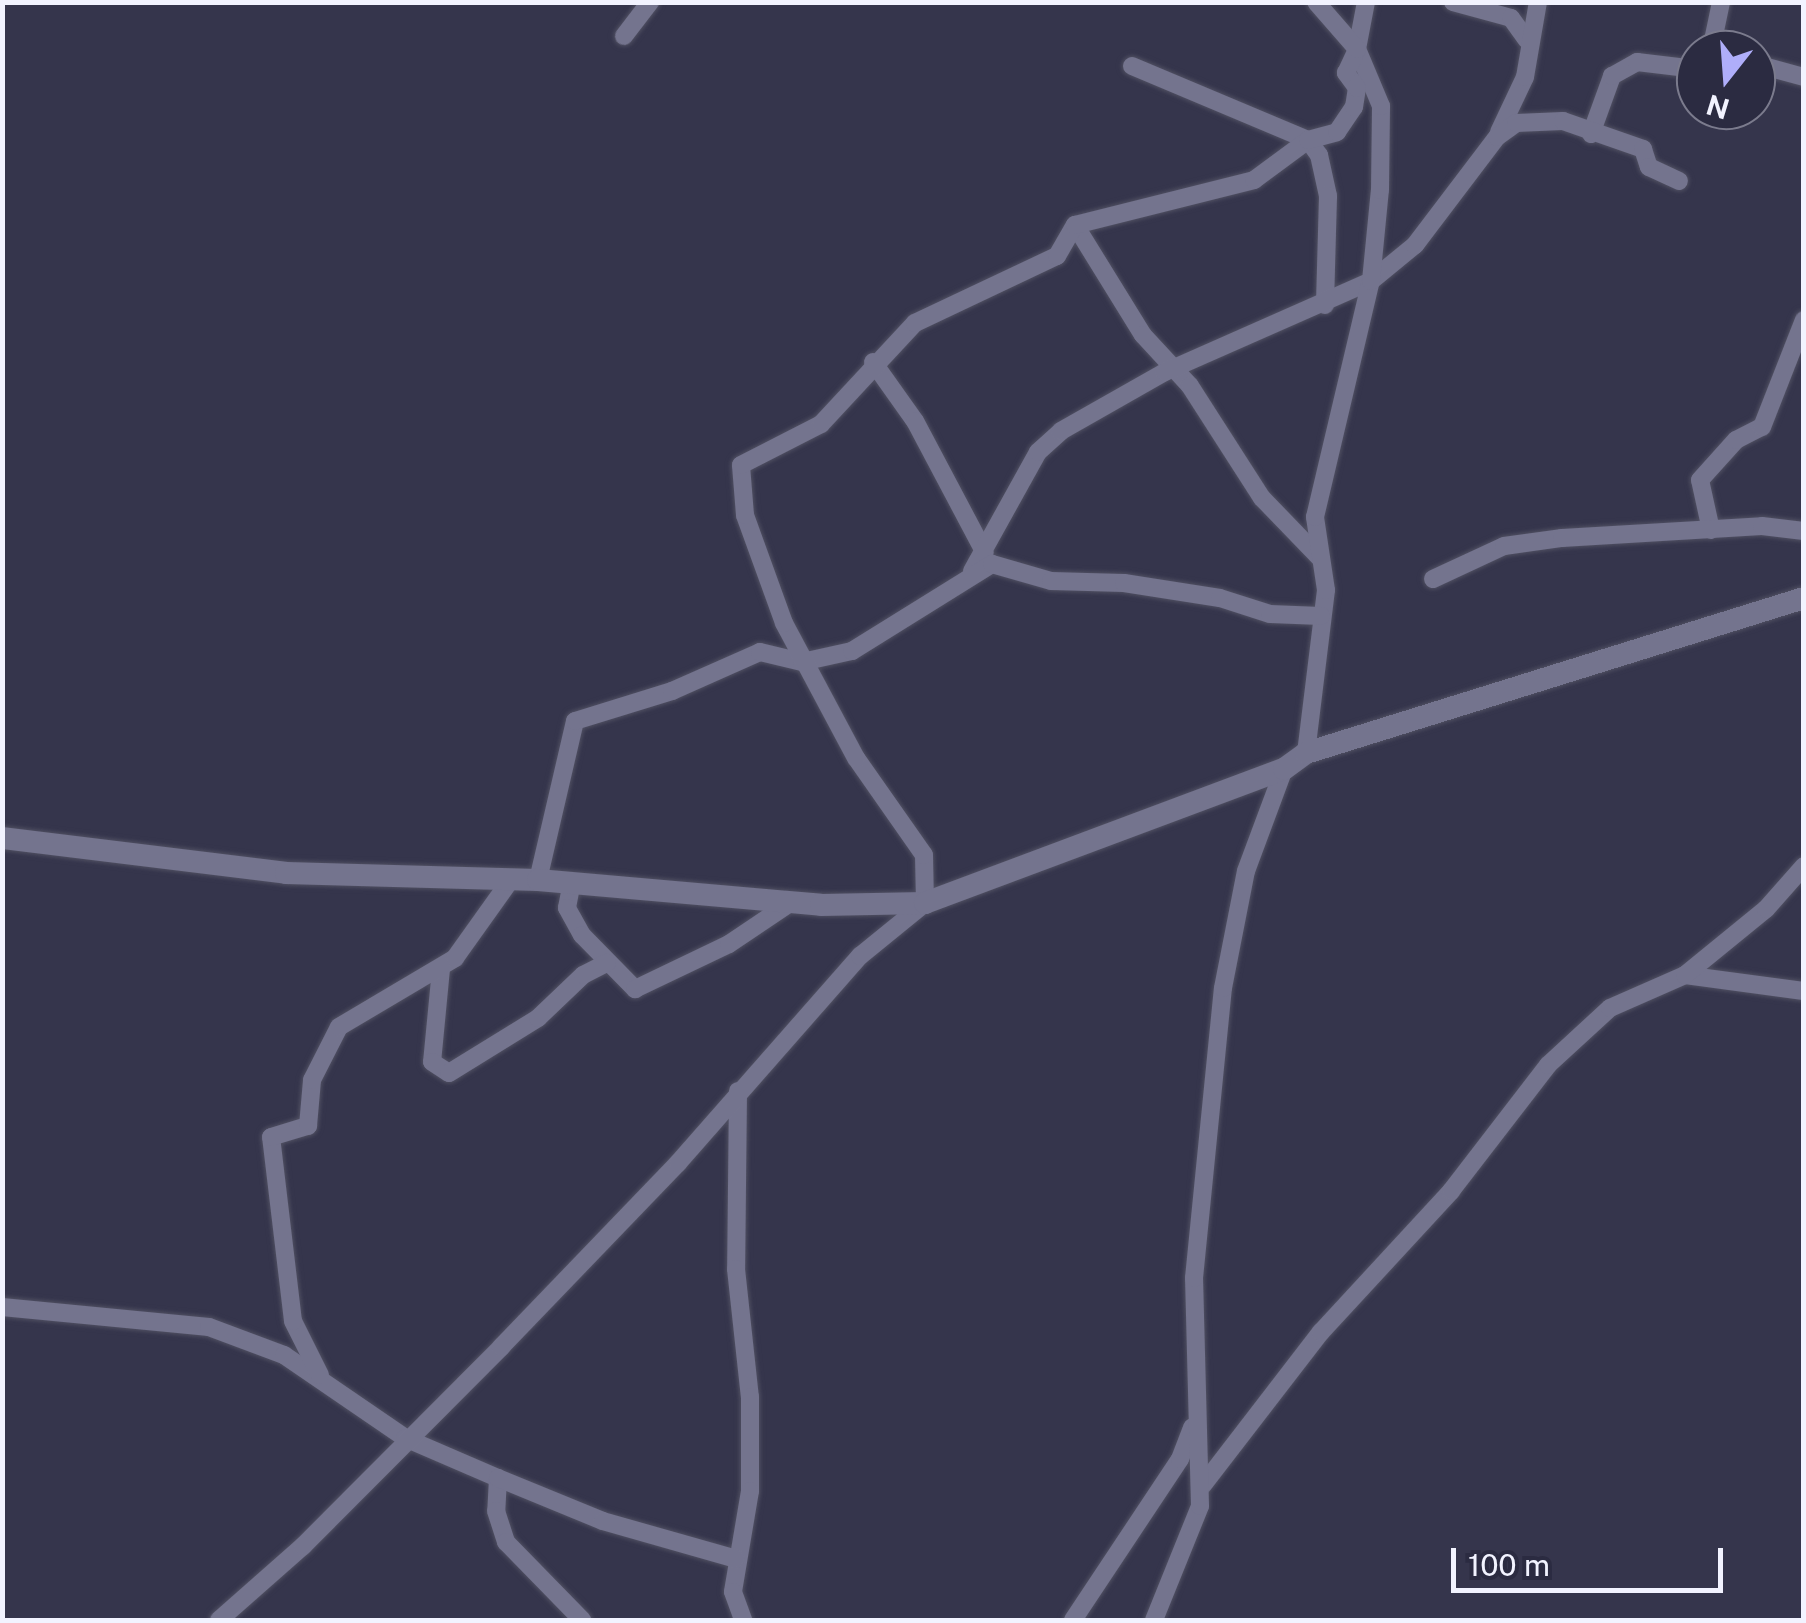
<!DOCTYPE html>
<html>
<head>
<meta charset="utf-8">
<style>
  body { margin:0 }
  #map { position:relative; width:1806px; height:1623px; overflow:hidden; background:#35354c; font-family:"Public Sans",sans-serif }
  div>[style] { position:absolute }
  .roads { filter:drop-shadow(0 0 2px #505062) drop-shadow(0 0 2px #505062) }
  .minor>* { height:18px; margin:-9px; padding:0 9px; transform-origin:9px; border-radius:9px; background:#74748e }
  .tertiary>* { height:22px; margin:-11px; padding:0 11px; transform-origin:11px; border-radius:11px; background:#74748e }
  span { translate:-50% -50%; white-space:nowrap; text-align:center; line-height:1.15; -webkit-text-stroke:10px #2b2b41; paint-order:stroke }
  .frame { position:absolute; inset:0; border:5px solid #f2f3ff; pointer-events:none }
  .north { position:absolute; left:1676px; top:30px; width:100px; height:100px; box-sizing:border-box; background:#2b2b41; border:2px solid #7b7b8d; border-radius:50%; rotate:197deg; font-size:28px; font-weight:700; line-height:40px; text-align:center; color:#f2f3ff }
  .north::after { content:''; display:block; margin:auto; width:35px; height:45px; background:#afaefa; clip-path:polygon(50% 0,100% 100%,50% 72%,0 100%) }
  .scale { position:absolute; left:1451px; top:1548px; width:272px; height:45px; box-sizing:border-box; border:5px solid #f2f3ff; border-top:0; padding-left:12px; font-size:30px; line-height:35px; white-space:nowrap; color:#f2f3ff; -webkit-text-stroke:8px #2b2b41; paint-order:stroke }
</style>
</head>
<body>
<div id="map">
  <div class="roads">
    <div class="minor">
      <div style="left:1453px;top:2px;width:60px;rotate:15.4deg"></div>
      <div style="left:1511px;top:18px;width:27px;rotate:54deg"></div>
      <div style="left:624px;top:36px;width:43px;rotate:-52.6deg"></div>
      <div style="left:1711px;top:50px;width:49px;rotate:-78.2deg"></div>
      <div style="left:1756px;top:64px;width:50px;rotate:15.2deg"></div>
      <div style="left:1132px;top:66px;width:191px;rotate:22.8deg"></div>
      <div style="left:1308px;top:140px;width:19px;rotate:54deg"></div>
      <div style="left:1319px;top:155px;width:42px;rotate:77.6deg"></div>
      <div style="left:1328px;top:196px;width:109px;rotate:91.6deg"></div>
      <div style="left:1499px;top:132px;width:61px;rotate:-64.7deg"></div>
      <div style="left:1525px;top:77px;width:76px;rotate:-80.2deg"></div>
      <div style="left:1591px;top:134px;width:62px;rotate:-70.1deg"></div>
      <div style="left:1612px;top:76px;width:29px;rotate:-29deg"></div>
      <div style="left:1637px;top:62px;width:59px;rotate:6.8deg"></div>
      <div style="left:1075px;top:225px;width:129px;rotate:58.3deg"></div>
      <div style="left:1143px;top:335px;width:69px;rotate:47.3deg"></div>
      <div style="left:1190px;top:386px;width:133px;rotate:57.3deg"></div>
      <div style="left:1262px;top:498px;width:82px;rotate:46deg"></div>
      <div style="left:873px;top:362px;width:72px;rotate:54.6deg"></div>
      <div style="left:915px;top:421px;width:149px;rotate:62.1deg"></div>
      <div style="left:1711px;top:530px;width:51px;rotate:-102.4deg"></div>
      <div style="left:1700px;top:480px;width:54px;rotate:-48deg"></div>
      <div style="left:1736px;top:440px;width:29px;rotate:-27deg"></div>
      <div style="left:1762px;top:427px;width:115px;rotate:-68.6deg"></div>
      <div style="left:972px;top:571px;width:136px;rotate:-61deg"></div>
      <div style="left:1038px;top:452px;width:31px;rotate:-42deg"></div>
      <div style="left:1061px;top:431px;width:120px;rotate:-29.6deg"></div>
      <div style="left:1165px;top:372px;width:225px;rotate:-23.8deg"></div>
      <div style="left:1371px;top:281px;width:57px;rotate:-39.3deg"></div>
      <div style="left:1415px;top:245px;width:136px;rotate:-52.8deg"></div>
      <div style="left:1497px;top:137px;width:24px;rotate:-36deg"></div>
      <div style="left:1516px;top:123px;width:47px;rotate:-2.4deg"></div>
      <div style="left:1563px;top:121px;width:85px;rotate:19.3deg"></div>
      <div style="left:1643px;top:149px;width:19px;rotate:72deg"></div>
      <div style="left:1649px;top:167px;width:33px;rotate:25deg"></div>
      <div style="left:1433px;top:579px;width:78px;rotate:-24.9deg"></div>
      <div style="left:1504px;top:546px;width:59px;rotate:-7.9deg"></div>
      <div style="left:1562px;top:538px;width:200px;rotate:-3.4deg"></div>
      <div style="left:1762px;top:526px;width:42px;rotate:6.8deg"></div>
      <div style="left:1306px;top:753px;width:164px;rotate:-83deg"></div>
      <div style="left:1326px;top:590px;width:74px;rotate:-98.6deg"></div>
      <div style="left:1315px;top:517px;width:243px;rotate:-76.7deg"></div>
      <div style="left:1371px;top:281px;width:91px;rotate:-84.4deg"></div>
      <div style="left:1380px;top:190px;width:84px;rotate:-89.3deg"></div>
      <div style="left:1381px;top:106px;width:62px;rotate:-112.8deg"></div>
      <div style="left:1357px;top:49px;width:48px;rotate:-79.2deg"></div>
      <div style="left:538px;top:880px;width:163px;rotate:-76.9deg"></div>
      <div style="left:575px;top:721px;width:102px;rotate:-17.2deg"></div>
      <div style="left:672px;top:691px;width:96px;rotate:-23.9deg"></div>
      <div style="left:760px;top:652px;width:43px;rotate:13.4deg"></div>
      <div style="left:802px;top:662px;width:51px;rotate:-12.4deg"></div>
      <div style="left:852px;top:651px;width:165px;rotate:-31.9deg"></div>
      <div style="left:992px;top:564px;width:61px;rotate:16.1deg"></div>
      <div style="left:1051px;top:581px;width:73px;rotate:1.6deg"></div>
      <div style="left:1124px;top:583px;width:97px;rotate:8.9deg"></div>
      <div style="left:1220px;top:598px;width:52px;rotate:17.7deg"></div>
      <div style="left:1270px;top:614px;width:51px;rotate:2.2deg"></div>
      <div style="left:571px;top:887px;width:21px;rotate:101deg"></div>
      <div style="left:567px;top:908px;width:31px;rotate:61deg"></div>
      <div style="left:582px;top:935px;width:76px;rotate:45.5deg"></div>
      <div style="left:635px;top:989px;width:104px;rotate:-25.6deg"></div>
      <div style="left:729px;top:944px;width:73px;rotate:-33.9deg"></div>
      <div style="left:441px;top:969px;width:93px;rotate:95.5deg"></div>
      <div style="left:432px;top:1062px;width:20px;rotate:33deg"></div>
      <div style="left:449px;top:1073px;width:105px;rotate:-31.7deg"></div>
      <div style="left:538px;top:1018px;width:62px;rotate:-43.7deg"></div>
      <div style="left:583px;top:975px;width:27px;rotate:-27deg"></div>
      <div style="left:1685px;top:975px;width:120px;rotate:7.7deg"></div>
      <div style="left:738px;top:1091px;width:178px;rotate:90.6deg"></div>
      <div style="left:736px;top:1269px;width:129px;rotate:83.8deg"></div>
      <div style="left:750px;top:1397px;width:94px;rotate:90deg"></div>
      <div style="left:750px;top:1491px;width:102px;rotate:99.6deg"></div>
      <div style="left:733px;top:1592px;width:30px;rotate:70deg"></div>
      <div style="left:2px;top:1307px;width:208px;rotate:5.5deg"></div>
      <div style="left:209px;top:1327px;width:80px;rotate:20.5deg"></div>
      <div style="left:284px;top:1355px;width:147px;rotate:34.4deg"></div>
      <div style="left:405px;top:1438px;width:101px;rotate:23.3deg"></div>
      <div style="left:498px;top:1478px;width:33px;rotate:93deg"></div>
      <div style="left:496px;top:1511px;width:33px;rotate:72deg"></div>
      <div style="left:506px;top:1542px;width:109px;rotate:45.7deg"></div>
      <div style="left:320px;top:1375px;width:60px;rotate:-116.6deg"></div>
      <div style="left:293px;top:1321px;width:185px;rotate:-96.8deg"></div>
      <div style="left:271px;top:1137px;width:39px;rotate:-17deg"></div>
      <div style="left:308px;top:1126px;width:46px;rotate:-85deg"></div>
      <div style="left:312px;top:1080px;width:59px;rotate:-63deg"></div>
      <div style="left:339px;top:1027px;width:135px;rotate:-30.7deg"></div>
      <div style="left:455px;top:958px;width:95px;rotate:-54.5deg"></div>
      <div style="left:498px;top:1478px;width:113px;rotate:22.3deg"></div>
      <div style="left:603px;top:1521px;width:138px;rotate:15.9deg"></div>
      <div style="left:1203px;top:1485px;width:193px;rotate:-52.4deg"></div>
      <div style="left:1321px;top:1332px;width:192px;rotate:-47.3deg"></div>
      <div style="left:1451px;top:1191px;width:159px;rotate:-52.4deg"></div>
      <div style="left:1548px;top:1065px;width:84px;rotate:-42.6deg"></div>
      <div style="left:1610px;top:1008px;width:82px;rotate:-23.7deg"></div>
      <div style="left:1685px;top:975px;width:104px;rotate:-39.2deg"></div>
      <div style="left:1766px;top:909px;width:57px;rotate:-48.5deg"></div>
      <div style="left:219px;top:1620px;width:112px;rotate:-41.4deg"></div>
      <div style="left:303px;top:1546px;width:281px;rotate:-45.1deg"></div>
      <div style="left:501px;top:1347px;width:255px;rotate:-46.1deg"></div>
      <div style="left:678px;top:1163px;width:276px;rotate:-48.7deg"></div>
      <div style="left:860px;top:956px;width:84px;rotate:-39.2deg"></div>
      <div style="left:925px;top:903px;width:48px;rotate:-91.2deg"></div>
      <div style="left:924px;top:855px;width:118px;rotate:-125deg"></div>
      <div style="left:856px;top:758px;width:153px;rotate:-118.1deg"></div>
      <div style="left:784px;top:623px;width:115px;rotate:-109.9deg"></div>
      <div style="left:745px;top:515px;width:50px;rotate:-94.6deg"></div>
      <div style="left:741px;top:465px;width:90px;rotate:-27.1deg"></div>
      <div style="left:821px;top:424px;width:138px;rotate:-47.1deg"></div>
      <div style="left:915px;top:323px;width:157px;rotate:-25.3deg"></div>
      <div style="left:1057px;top:256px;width:36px;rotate:-60deg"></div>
      <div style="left:1075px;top:225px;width:185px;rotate:-14.1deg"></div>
      <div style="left:1254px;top:180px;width:67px;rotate:-36.5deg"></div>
      <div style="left:1308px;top:140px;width:30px;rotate:-15deg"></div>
      <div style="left:1337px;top:132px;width:30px;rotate:-56deg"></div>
      <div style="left:1354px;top:107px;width:19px;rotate:-81deg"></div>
      <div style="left:1357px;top:88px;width:19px;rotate:-126deg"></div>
      <div style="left:1346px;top:73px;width:26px;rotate:-65deg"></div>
      <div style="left:1357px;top:49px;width:62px;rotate:-131.1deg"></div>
      <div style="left:1073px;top:1620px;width:193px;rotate:-56.4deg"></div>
      <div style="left:1180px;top:1459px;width:34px;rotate:-69deg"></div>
      <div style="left:1154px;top:1620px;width:123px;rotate:-68deg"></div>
      <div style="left:1200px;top:1506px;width:228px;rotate:-91.5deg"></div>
      <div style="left:1194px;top:1278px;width:291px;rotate:-84.3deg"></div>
      <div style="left:1223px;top:988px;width:119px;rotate:-78.9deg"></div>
      <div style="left:1246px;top:871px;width:109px;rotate:-69.6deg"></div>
    </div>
    <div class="tertiary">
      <div style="left:2px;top:838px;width:286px;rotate:7deg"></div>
      <div style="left:286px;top:873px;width:252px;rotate:1.6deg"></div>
      <div style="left:538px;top:880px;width:284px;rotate:5deg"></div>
      <div style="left:821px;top:905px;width:104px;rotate:-1.1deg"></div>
      <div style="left:925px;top:903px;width:383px;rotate:-20.5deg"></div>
      <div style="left:1284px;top:769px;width:27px;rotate:-36deg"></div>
      <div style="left:1306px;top:753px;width:522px;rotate:-17.29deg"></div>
    </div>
  </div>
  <div class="frame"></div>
  <div class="north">N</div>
  <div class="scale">100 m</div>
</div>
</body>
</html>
